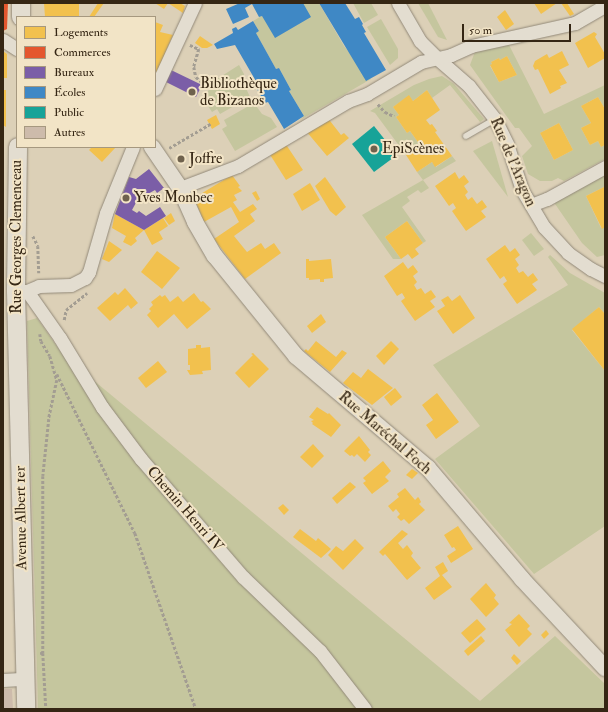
<!DOCTYPE html>
<html>
<head>
<meta charset="utf-8">
<style>
  body { margin:0 }
  #map { position:relative; width:608px; height:712px; overflow:hidden; background:#dcd0b7; font-family:"IM FELL Double Pica",serif }
  div>[style] { position:absolute }
  .green>* { inset:0; background:#c5c69e }
  .homes>* { inset:0; background:#f2c14e }
  .shops>* { inset:0; background:#e4572e }
  .offices>* { inset:0; background:#7b5ea7 }
  .schools>* { inset:0; background:#3f88c5 }
  .public>* { inset:0; background:#17a398 }
  .building>* { inset:0; background:#cdbbab }
  .path>* { height:2.5px; margin-top:-1.25px; transform-origin:0; background:repeating-linear-gradient(90deg,#a39d92 0 3px,transparent 0 5px) }
  .roads { filter:drop-shadow(0 0 1px #928979) drop-shadow(0 0 1px #928979) }
  .service>* { height:6px; margin:-3px; padding:0 3px; transform-origin:3px; border-radius:3px; background:#e3ddd0 }
  .minor>* { height:13px; margin:-6.5px; padding:0 6.5px; transform-origin:6.5px; border-radius:6.5px; background:#e3ddd0 }
  .tertiary>* { height:16px; margin:-8px; padding:0 8px; transform-origin:8px; border-radius:8px; background:#e3ddd0 }
  .secondary>* { height:18px; margin:-9px; padding:0 9px; transform-origin:9px; border-radius:9px; background:#e3ddd0 }
  .dots>* { width:11px; height:11px; translate:-50% -50%; box-sizing:border-box; border:2px solid #f2e4c6; border-radius:50% }
  span { translate:-50% -50%; white-space:nowrap; text-align:center; line-height:1.15; -webkit-text-stroke:4px #f2e4c6; paint-order:stroke }
  .poi-label { font-size:15px; color:#352614 }
  .left { translate:0 -50%; text-align:left }
  .street-label { font-size:15px; color:#352614 }
  .frame { position:absolute; inset:0; border:4px solid #352614; pointer-events:none }
  .legend { position:absolute; left:16px; top:16px; width:140px; height:132px; box-sizing:border-box; background:#f2e4c6; border:1px solid #a6987f; margin:0; padding:5px 7px; list-style:none; font-size:12px; color:#352614 }
  .legend li { display:flex; align-items:center; gap:8px; height:20px }
  .legend b { width:20px; border:1px solid #a6987f }
  .scale { position:absolute; left:462px; top:24px; width:109px; height:18px; box-sizing:border-box; border:2px solid #352614; border-top:0; padding-left:5px; font-size:12px; line-height:14px; white-space:nowrap; color:#352614; -webkit-text-stroke:3px #f2e4c6; paint-order:stroke }
</style>
</head>
<body>
<div id="map">
  <div class="green">
    <div style="clip-path:polygon(283px 3px,319px 3px,344px 46px,371px 79px,300px 120px,304px 116px,289px 91px,291px 90px,279px 68px,276px 69px,256px 33px,259px 31px,253px 21px)"></div>
    <div style="clip-path:polygon(353px 3px,371px 3px,378px 15px,364px 23px)"></div>
    <div style="clip-path:polygon(418px 3px,428px 3px,447px 40px,438px 37px)"></div>
    <div style="clip-path:polygon(381px 19px,398px 49px,398px 58px,390px 65px,367px 27px)"></div>
    <div style="clip-path:polygon(evenodd,508px 43px,544px 114px,605px 85px,605px 109px,598px 97px,581px 106px,591px 123px,581px 128px,590px 145px,598px 141px,601px 147px,605px 145px,605px 159px,564px 181px,558px 178px,552px 181px,540px 181px,528px 174px,522px 156px,532px 146px,519px 128px,515px 128px,470px 65px,476px 49px,508px 43px,507px 56px,517px 75px,499px 82px,490px 66px,492px 64px,491px 62px,499px 58px,500px 60px,507px 56px,508px 43px,559px 123px,573px 150px,554px 160px,540px 133px,559px 123px)"></div>
    <div style="clip-path:polygon(239px 65px,244px 74px,244px 84px,250px 97px,220px 114px,217px 109px,212px 112px,202px 97px,209px 90px,217px 87px,218px 84px,217px 79px)"></div>
    <div style="clip-path:polygon(442px 76px,454px 84px,484px 119px,480px 122px,450px 85px,432px 98px,427px 90px,413px 101px,409px 96px,393px 107px,399px 115px,396px 117px,407px 133px,410px 131px,420px 145px,406px 155px,375px 113px,370px 111px,414px 85px,429px 79px)"></div>
    <div style="clip-path:polygon(254px 103px,262px 114px,271px 118px,277px 127px,235px 151px,222px 129px,227px 126px,224px 120px)"></div>
    <div style="clip-path:polygon(492px 141px,508px 197px,473px 151px)"></div>
    <div style="clip-path:polygon(452px 156px,456px 161px,423px 180px,429px 188px,421px 193px,418px 190px,407px 197px,410px 201px,402px 207px,426px 241px,423px 243px,407px 221px,385px 237px,401px 259px,393px 259px,362px 215px,423px 180px,417px 172px,432px 162px,436px 167px)"></div>
    <div style="clip-path:polygon(605px 174px,605px 189px,604px 187px,586px 196px,601px 228px,605px 227px,605px 255px,597px 257px,582px 243px,553px 201px)"></div>
    <div style="clip-path:polygon(531px 233px,544px 249px,534px 256px,522px 240px)"></div>
    <div style="clip-path:polygon(550px 255px,570px 273px,605px 293px,605px 314px,599px 307px,572px 330px,605px 371px,605px 526px,534px 574px,435px 459px,480px 426px,433px 365px,568px 285px,548px 257px)"></div>
    <div style="clip-path:polygon(37px 318px,63px 355px,480px 701px,555px 636px,605px 684px,605px 709px,38px 709px,27px 321px)"></div>
  </div>
  <div class="homes">
    <div style="clip-path:polygon(44px 3px,79px 3px,79px 17px,45px 17px)"></div>
    <div style="clip-path:polygon(98px 3px,104px 3px,94px 17px,89px 17px)"></div>
    <div style="clip-path:polygon(155px 3px,168px 3px,164px 9px)"></div>
    <div style="clip-path:polygon(168px 3px,180px 3px,185px 6px,183px 13px)"></div>
    <div style="clip-path:polygon(534px 3px,557px 3px,541px 14px)"></div>
    <div style="clip-path:polygon(561px 3px,567px 3px,574px 14px,570px 16px)"></div>
    <div style="clip-path:polygon(505px 10px,514px 24px,506px 30px,497px 17px)"></div>
    <div style="clip-path:polygon(155px 22px,163px 25px,160px 32px,173px 35px,157px 72px,155px 72px)"></div>
    <div style="clip-path:polygon(594px 32px,597px 34px,595px 37px,605px 54px,605px 58px,588px 68px,575px 43px)"></div>
    <div style="clip-path:polygon(200px 36px,213px 45px,207px 48px,202px 48px,195px 43px)"></div>
    <div style="clip-path:polygon(3px 51px,7px 54px,7px 78px,3px 78px)"></div>
    <div style="clip-path:polygon(562px 51px,569px 65px,559px 70px,567px 83px,560px 86px,561px 88px,550px 94px,538px 69px,535px 70px,533px 66px,535px 61px,547px 54px,549px 58px)"></div>
    <div style="clip-path:polygon(507px 56px,517px 75px,499px 82px,490px 65px,492px 64px,491px 62px,499px 58px,500px 60px)"></div>
    <div style="clip-path:polygon(3px 90px,6px 90px,6px 127px,3px 125px)"></div>
    <div style="clip-path:polygon(427px 90px,440px 110px,426px 120px,430px 125px,432px 124px,437px 131px,435px 132px,452px 156px,435px 167px,432px 162px,417px 172px,406px 155px,420px 145px,410px 131px,407px 133px,396px 117px,399px 115px,393px 107px,409px 95px,413px 101px)"></div>
    <div style="clip-path:polygon(598px 97px,605px 109px,605px 145px,601px 147px,598px 141px,590px 145px,581px 128px,591px 123px,581px 106px)"></div>
    <div style="clip-path:polygon(216px 115px,220px 124px,212px 129px,207px 120px)"></div>
    <div style="clip-path:polygon(327px 117px,341px 135px,344px 133px,349px 138px,327px 156px,306px 131px)"></div>
    <div style="clip-path:polygon(559px 123px,573px 150px,554px 160px,540px 133px)"></div>
    <div style="clip-path:polygon(285px 143px,303px 170px,286px 180px,269px 153px)"></div>
    <div style="clip-path:polygon(92px 147px,116px 147px,102px 162px,89px 150px)"></div>
    <div style="clip-path:polygon(455px 172px,459px 179px,464px 175px,469px 182px,464px 186px,468px 192px,465px 195px,468px 200px,472px 197px,477px 204px,482px 200px,487px 207px,481px 211px,486px 217px,466px 231px,452px 211px,456px 208px,453px 203px,449px 206px,435px 186px)"></div>
    <div style="clip-path:polygon(232px 175px,240px 186px,238px 187px,242px 191px,234px 195px,237px 200px,233px 202px,240px 212px,253px 204px,257px 209px,250px 214px,255px 221px,234px 236px,247px 252px,261px 243px,265px 249px,274px 243px,281px 253px,245px 279px,214px 239px,239px 222px,231px 207px,204px 222px,194px 198px)"></div>
    <div style="clip-path:polygon(325px 177px,346px 207px,336px 216px,330px 211px,315px 186px)"></div>
    <div style="clip-path:polygon(310px 183px,320px 200px,302px 211px,293px 194px)"></div>
    <div style="clip-path:polygon(604px 187px,605px 227px,602px 229px,586px 196px)"></div>
    <div style="clip-path:polygon(256px 191px,260px 199px,257px 201px,252px 193px)"></div>
    <div style="clip-path:polygon(171px 213px,175px 221px,169px 225px,164px 218px)"></div>
    <div style="clip-path:polygon(115px 214px,144px 230px,163px 218px,168px 226px,159px 232px,163px 239px,152px 245px,144px 230px,135px 238px,137px 241px,131px 246px,123px 242px,126px 236px,112px 228px)"></div>
    <div style="clip-path:polygon(407px 221px,423px 243px,415px 249px,419px 254px,412px 259px,408px 254px,401px 259px,385px 237px)"></div>
    <div style="clip-path:polygon(109px 241px,122px 250px,109px 262px,102px 259px)"></div>
    <div style="clip-path:polygon(505px 245px,510px 252px,515px 248px,520px 255px,515px 259px,519px 265px,516px 268px,519px 273px,523px 271px,528px 277px,533px 273px,538px 280px,532px 284px,537px 290px,517px 304px,503px 284px,507px 281px,504px 276px,500px 279px,486px 259px)"></div>
    <div style="clip-path:polygon(157px 251px,180px 268px,162px 289px,141px 272px)"></div>
    <div style="clip-path:polygon(306px 259px,309px 259px,309px 261px,331px 259px,333px 278px,324px 279px,324px 282px,320px 282px,320px 279px,309px 280px,309px 278px,306px 278px)"></div>
    <div style="clip-path:polygon(403px 262px,408px 269px,413px 265px,418px 272px,413px 276px,417px 282px,414px 285px,417px 290px,421px 288px,425px 294px,431px 290px,436px 297px,430px 301px,435px 307px,415px 321px,401px 301px,405px 298px,402px 293px,397px 296px,384px 276px)"></div>
    <div style="clip-path:polygon(125px 288px,138px 303px,131px 309px,128px 305px,110px 321px,97px 308px,115px 292px,118px 295px)"></div>
    <div style="clip-path:polygon(194px 293px,201px 302px,203px 301px,211px 309px,187px 329px,174px 314px,158px 328px,147px 315px,151px 311px,149px 309px,153px 305px,151px 302px,160px 295px,162px 297px,165px 295px,170px 302px,178px 296px,183px 302px)"></div>
    <div style="clip-path:polygon(460px 295px,475px 318px,453px 334px,437px 311px,445px 306px,441px 300px,448px 296px,452px 301px)"></div>
    <div style="clip-path:polygon(599px 307px,605px 314px,605px 371px,572px 329px)"></div>
    <div style="clip-path:polygon(321px 314px,326px 322px,312px 333px,307px 326px)"></div>
    <div style="clip-path:polygon(316px 341px,336px 357px,342px 350px,347px 353px,330px 372px,304px 351px,306px 349px,308px 351px)"></div>
    <div style="clip-path:polygon(391px 341px,399px 349px,384px 365px,376px 356px)"></div>
    <div style="clip-path:polygon(196px 345px,201px 345px,201px 348px,210px 347px,211px 370px,202px 371px,203px 374px,190px 375px,187px 370px,190px 370px,190px 365px,188px 365px,188px 349px,196px 348px)"></div>
    <div style="clip-path:polygon(253px 353px,269px 369px,249px 388px,235px 373px,253px 355px,251px 354px)"></div>
    <div style="clip-path:polygon(158px 361px,167px 372px,146px 388px,138px 378px)"></div>
    <div style="clip-path:polygon(368px 369px,393px 388px,372px 405px,343px 383px,353px 372px,361px 378px)"></div>
    <div style="clip-path:polygon(395px 388px,402px 397px,391px 406px,384px 397px)"></div>
    <div style="clip-path:polygon(437px 393px,459px 422px,436px 439px,426px 425px,433px 420px,422px 405px)"></div>
    <div style="clip-path:polygon(317px 407px,328px 414px,329px 413px,341px 425px,331px 437px,312px 424px,313px 423px,311px 421px,314px 420px,309px 417px)"></div>
    <div style="clip-path:polygon(359px 436px,370px 450px,368px 452px,371px 455px,365px 462px,357px 454px,354px 457px,352px 455px,350px 456px,344px 451px)"></div>
    <div style="clip-path:polygon(313px 444px,324px 456px,312px 468px,300px 457px)"></div>
    <div style="clip-path:polygon(383px 461px,391px 471px,385px 477px,389px 481px,372px 494px,363px 483px,366px 481px,363px 478px)"></div>
    <div style="clip-path:polygon(412px 469px,418px 473px,412px 479px,406px 475px)"></div>
    <div style="clip-path:polygon(350px 482px,356px 487px,337px 504px,332px 498px)"></div>
    <div style="clip-path:polygon(405px 488px,415px 500px,418px 497px,419px 498px,421px 502px,419px 504px,425px 510px,409px 524px,404px 519px,401px 521px,397px 517px,400px 514px,396px 509px,393px 512px,388px 506px,399px 497px,397px 494px)"></div>
    <div style="clip-path:polygon(283px 504px,289px 510px,284px 515px,278px 508px)"></div>
    <div style="clip-path:polygon(458px 526px,473px 549px,451px 563px,447px 556px,456px 550px,454px 547px,452px 548px,444px 535px)"></div>
    <div style="clip-path:polygon(300px 529px,316px 541px,318px 538px,331px 549px,321px 558px,293px 537px)"></div>
    <div style="clip-path:polygon(402px 530px,408px 534px,398px 543px,403px 549px,407px 545px,413px 553px,411px 556px,421px 568px,407px 580px,385px 554px,383px 556px,379px 552px)"></div>
    <div style="clip-path:polygon(355px 539px,364px 548px,343px 570px,328px 555px,336px 546px,343px 551px)"></div>
    <div style="clip-path:polygon(443px 562px,448px 571px,442px 575px,452px 587px,434px 600px,425px 588px,440px 576px,435px 567px)"></div>
    <div style="clip-path:polygon(486px 583px,496px 595px,494px 598px,499px 604px,486px 617px,470px 599px)"></div>
    <div style="clip-path:polygon(519px 614px,530px 626px,527px 629px,532px 634px,519px 647px,505px 630px,512px 624px,509px 623px)"></div>
    <div style="clip-path:polygon(477px 619px,486px 629px,470px 643px,461px 633px)"></div>
    <div style="clip-path:polygon(546px 630px,549px 634px,544px 639px,541px 635px)"></div>
    <div style="clip-path:polygon(481px 636px,485px 641px,468px 656px,464px 651px)"></div>
    <div style="clip-path:polygon(514px 654px,521px 661px,517px 665px,511px 658px)"></div>
  </div>
  <div class="shops">
    <div style="clip-path:polygon(3px 3px,8px 3px,7px 29px,3px 31px)"></div>
  </div>
  <div class="offices">
    <div style="clip-path:polygon(171px 70px,202px 85px,196px 97px,166px 82px)"></div>
    <div style="clip-path:polygon(149px 169px,164px 188px,157px 193px,155px 190px,146px 195px,143px 190px,132px 210px,137px 213px,139px 211px,146px 216px,160px 207px,166px 216px,144px 230px,115px 214px,129px 177px,136px 179px)"></div>
  </div>
  <div class="schools">
    <div style="clip-path:polygon(240px 3px,303px 3px,311px 17px,275px 38px,262px 16px,259px 17px,252px 4px,245px 8px,249px 17px,233px 24px,226px 9px)"></div>
    <div style="clip-path:polygon(319px 3px,345px 3px,355px 19px,359px 17px,363px 24px,362px 25px,366px 32px,364px 33px,386px 70px,366px 81px)"></div>
    <div style="clip-path:polygon(253px 21px,259px 31px,256px 33px,276px 69px,279px 68px,291px 90px,289px 91px,304px 116px,284px 129px,268px 102px,265px 103px,254px 84px,257px 83px,235px 45px,217px 49px,214px 44px,233px 33px,232px 29px,236px 27px,238px 30px)"></div>
  </div>
  <div class="public">
    <div style="clip-path:polygon(374px 126px,397px 155px,374px 172px,352px 144px)"></div>
  </div>
  <div class="building">
    <div style="clip-path:polygon(3px 689px,12px 689px,13px 709px,3px 709px)"></div>
  </div>
  <div class="path">
    <div style="left:190px;top:45px;width:10px;rotate:24deg"></div>
    <div style="left:199px;top:49px;width:19px;rotate:106deg"></div>
    <div style="left:194px;top:67px;width:10px;rotate:79deg"></div>
    <div style="left:196px;top:77px;width:8px;rotate:40deg"></div>
    <div style="left:378px;top:104px;width:11px;rotate:49deg"></div>
    <div style="left:385px;top:112px;width:10px;rotate:24deg"></div>
    <div style="left:169px;top:148px;width:48px;rotate:-30.3deg"></div>
    <div style="left:33px;top:236px;width:11px;rotate:63deg"></div>
    <div style="left:38px;top:246px;width:27px;rotate:88deg"></div>
    <div style="left:64px;top:320px;width:10px;rotate:-79deg"></div>
    <div style="left:66px;top:310px;width:27px;rotate:-39deg"></div>
    <div style="left:40px;top:334px;width:7px;rotate:82deg"></div>
    <div style="left:41px;top:341px;width:17px;rotate:59deg"></div>
    <div style="left:50px;top:356px;width:25px;rotate:74deg"></div>
    <div style="left:57px;top:380px;width:40px;rotate:102deg"></div>
    <div style="left:49px;top:419px;width:57px;rotate:96deg"></div>
    <div style="left:43px;top:476px;width:177px;rotate:90deg"></div>
    <div style="left:43px;top:653px;width:3px;rotate:162deg"></div>
    <div style="left:57px;top:374px;width:177px;rotate:63.9deg"></div>
    <div style="left:135px;top:533px;width:186px;rotate:70.9deg"></div>
    <div style="left:43px;top:653px;width:56px;rotate:86.9deg"></div>
  </div>
  <div class="roads">
    <div class="service">
      <div style="left:466px;top:136px;width:34px;rotate:-30deg"></div>
    </div>
    <div class="minor">
      <div style="left:398px;top:3px;width:44px;rotate:59.9deg"></div>
      <div style="left:420px;top:41px;width:25px;rotate:45deg"></div>
      <div style="left:438px;top:59px;width:41px;rotate:41.1deg"></div>
      <div style="left:469px;top:86px;width:42px;rotate:51.8deg"></div>
      <div style="left:495px;top:119px;width:28px;rotate:64deg"></div>
      <div style="left:507px;top:144px;width:48px;rotate:71.9deg"></div>
      <div style="left:522px;top:190px;width:43px;rotate:59.3deg"></div>
      <div style="left:544px;top:227px;width:35px;rotate:47deg"></div>
      <div style="left:568px;top:253px;width:28px;rotate:35deg"></div>
      <div style="left:591px;top:269px;width:16px;rotate:27deg"></div>
      <div style="left:3px;top:40px;width:17px;rotate:33deg"></div>
      <div style="left:155px;top:89px;width:95px;rotate:-65.1deg"></div>
      <div style="left:180px;top:188px;width:62px;rotate:-20.8deg"></div>
      <div style="left:238px;top:166px;width:128px;rotate:-30.6deg"></div>
      <div style="left:348px;top:101px;width:20px;rotate:-20deg"></div>
      <div style="left:367px;top:94px;width:63px;rotate:-30.7deg"></div>
      <div style="left:421px;top:62px;width:31px;rotate:-13deg"></div>
      <div style="left:451px;top:55px;width:22px;rotate:-24deg"></div>
      <div style="left:471px;top:46px;width:107px;rotate:-12.5deg"></div>
      <div style="left:575px;top:23px;width:34px;rotate:-30deg"></div>
      <div style="left:531px;top:205px;width:17px;rotate:-21deg"></div>
      <div style="left:547px;top:199px;width:66px;rotate:-28.9deg"></div>
      <div style="left:19px;top:291px;width:8px"></div>
      <div style="left:27px;top:291px;width:13px;rotate:-23deg"></div>
      <div style="left:39px;top:286px;width:32px;rotate:-2deg"></div>
      <div style="left:71px;top:285px;width:16px;rotate:-27deg"></div>
      <div style="left:85px;top:278px;width:7px;rotate:-56deg"></div>
      <div style="left:89px;top:272px;width:61px;rotate:-73.9deg"></div>
      <div style="left:106px;top:213px;width:71px;rotate:-67.8deg"></div>
      <div style="left:27px;top:291px;width:57px;rotate:54.9deg"></div>
      <div style="left:60px;top:338px;width:81px;rotate:58.7deg"></div>
      <div style="left:102px;top:407px;width:65px;rotate:53.1deg"></div>
      <div style="left:141px;top:459px;width:156px;rotate:49.2deg"></div>
      <div style="left:243px;top:577px;width:107px;rotate:43.9deg"></div>
      <div style="left:320px;top:651px;width:73px;rotate:52.2deg"></div>
      <div style="left:3px;top:680px;width:22px;rotate:-3deg"></div>
    </div>
    <div class="tertiary">
      <div style="left:152px;top:147px;width:50px;rotate:55.7deg"></div>
      <div style="left:180px;top:188px;width:37px;rotate:66deg"></div>
      <div style="left:195px;top:222px;width:39px;rotate:60deg"></div>
      <div style="left:215px;top:256px;width:129px;rotate:51deg"></div>
      <div style="left:296px;top:356px;width:173px;rotate:40.3deg"></div>
      <div style="left:428px;top:468px;width:145px;rotate:49.7deg"></div>
      <div style="left:522px;top:579px;width:122px;rotate:47deg"></div>
    </div>
    <div class="secondary">
      <div style="left:21px;top:17px;width:14px;rotate:-90deg"></div>
      <div style="left:18px;top:147px;width:144px;rotate:90.8deg"></div>
      <div style="left:16px;top:291px;width:418px;rotate:88.6deg"></div>
    </div>
  </div>
  <div class="dots">
    <div style="left:192px;top:92px;background:#6f624d"></div>
    <div style="left:374px;top:149px;background:#6f624d"></div>
    <div style="left:181px;top:159px;background:#6f624d"></div>
    <div style="left:126px;top:198px;background:#6f624d"></div>
  </div>
  <div class="poi-label">
    <span class="left" style="left:200px;top:92px">Bibliothèque<br>de Bizanos</span>
    <span class="left" style="left:382px;top:149px">EpiScènes</span>
    <span class="left" style="left:189px;top:159px">Joffre</span>
    <span class="left" style="left:134px;top:198px">Yves Monbec</span>
  </div>
  <div class="street-label">
    <span style="left:513px;top:162px;rotate:67deg">Rue de l'Aragon</span>
    <span style="left:17px;top:237px;rotate:-90deg">Rue Georges Clemenceau</span>
    <span style="left:385px;top:433px;rotate:41deg">Rue Maréchal Foch</span>
    <span style="left:185px;top:509px;rotate:49deg">Chemin Henri IV</span>
    <span style="left:21px;top:518px;rotate:-91deg">Avenue Albert 1er</span>
  </div>
  <div class="frame"></div>
  <ul class="legend">
  <li><b style="height:11px;background:#f2c14e"></b>Logements</li>
  <li><b style="height:11px;background:#e4572e"></b>Commerces</li>
  <li><b style="height:11px;background:#7b5ea7"></b>Bureaux</li>
  <li><b style="height:11px;background:#3f88c5"></b>Écoles</li>
  <li><b style="height:11px;background:#17a398"></b>Public</li>
  <li><b style="height:11px;background:#cdbbab"></b>Autres</li>
  </ul>
  <div class="scale">50 m</div>
</div>
</body>
</html>
